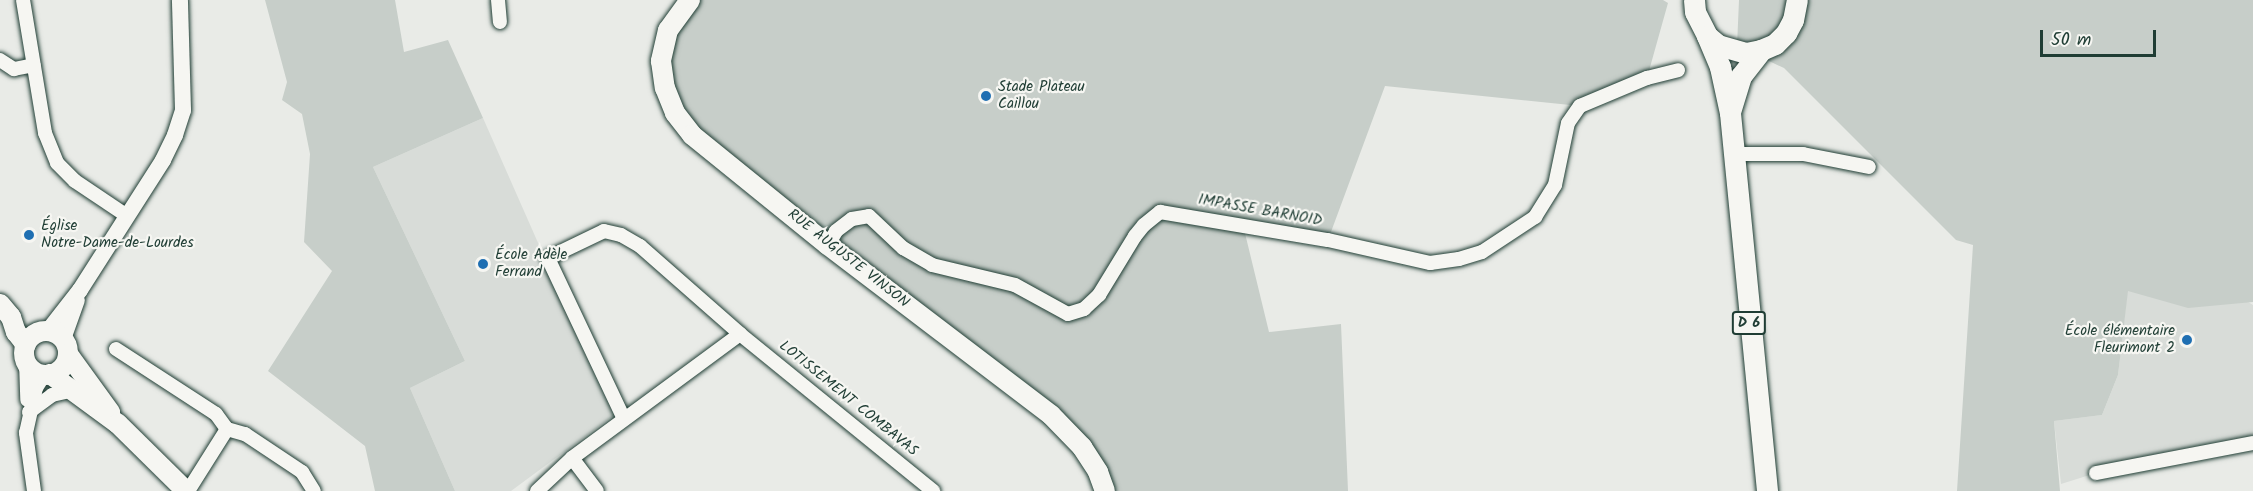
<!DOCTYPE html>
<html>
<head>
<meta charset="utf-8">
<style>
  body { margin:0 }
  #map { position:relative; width:2253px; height:491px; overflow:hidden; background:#e9ebe7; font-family:Kalam,sans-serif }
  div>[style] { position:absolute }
  .built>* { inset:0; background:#d8dcd8 }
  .green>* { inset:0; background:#c7cec9 }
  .roads { filter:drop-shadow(0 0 2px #1f3d34) drop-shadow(0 0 2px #1f3d34) }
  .minor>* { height:14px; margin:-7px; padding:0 7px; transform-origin:7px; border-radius:7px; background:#f6f6f2 }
  .tertiary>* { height:16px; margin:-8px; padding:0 8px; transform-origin:8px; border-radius:8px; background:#f6f6f2 }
  .secondary>* { height:20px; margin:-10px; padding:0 10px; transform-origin:10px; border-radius:10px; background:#f6f6f2 }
  .secondary>.ring { margin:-10px; padding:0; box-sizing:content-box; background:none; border:20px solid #f6f6f2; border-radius:50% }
  .primary>* { height:21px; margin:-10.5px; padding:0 10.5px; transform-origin:10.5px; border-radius:10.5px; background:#f6f6f2 }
  .dots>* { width:16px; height:16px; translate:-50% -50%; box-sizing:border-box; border:3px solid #f6f6f2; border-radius:50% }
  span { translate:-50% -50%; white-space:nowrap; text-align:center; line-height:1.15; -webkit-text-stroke:4.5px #f6f6f2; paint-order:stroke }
  .shield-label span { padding:2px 4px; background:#f6f6f2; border:2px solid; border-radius:4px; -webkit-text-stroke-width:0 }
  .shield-label { font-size:14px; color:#1f3d34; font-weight:700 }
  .poi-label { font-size:15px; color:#1f3d34 }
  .left { translate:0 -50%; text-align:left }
  .right { translate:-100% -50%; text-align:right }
  .street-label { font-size:15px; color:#1f3d34 }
  .scale { position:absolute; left:2040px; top:30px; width:116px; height:27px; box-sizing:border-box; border:3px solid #1f3d34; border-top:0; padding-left:8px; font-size:18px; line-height:21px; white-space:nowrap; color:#1f3d34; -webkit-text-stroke:4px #f6f6f2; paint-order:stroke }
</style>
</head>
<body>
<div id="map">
  <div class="built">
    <div style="clip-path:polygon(483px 118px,614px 415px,511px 491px,455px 491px,410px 388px,465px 361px,373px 167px)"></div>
    <div style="clip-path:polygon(2174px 255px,2253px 305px,2253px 443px,2096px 473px,2061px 484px,2054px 421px,2102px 415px,2118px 375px,2128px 285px)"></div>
  </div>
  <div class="green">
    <div style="clip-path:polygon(265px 0,395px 0,404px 52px,448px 40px,483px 118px,373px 167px,465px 361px,410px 388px,455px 491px,375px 491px,365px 446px,268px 371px,332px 271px,304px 242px,310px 154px,302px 114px,282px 100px,287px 82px)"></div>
    <div style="clip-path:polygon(690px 0,1663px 0,1668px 3px,1647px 78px,1580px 106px,1385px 86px,1328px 240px,1243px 225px,1269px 332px,1341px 324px,1348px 491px,1105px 491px,1082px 447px,675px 113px,668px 30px)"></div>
    <div style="clip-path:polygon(1739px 0,2253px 0,2253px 302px,2188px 308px,2128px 291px,2118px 375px,2102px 415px,2054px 421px,2060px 491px,1957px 491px,1973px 245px,1956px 240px,1784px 68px,1737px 46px)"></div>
  </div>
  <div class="roads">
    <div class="minor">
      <div style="left:23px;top:0;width:135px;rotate:80.6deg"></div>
      <div style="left:45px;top:133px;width:32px;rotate:68deg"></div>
      <div style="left:57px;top:163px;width:25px;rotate:45deg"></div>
      <div style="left:75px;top:181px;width:63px;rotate:33.9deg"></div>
      <div style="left:498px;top:0;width:22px;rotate:85deg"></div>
      <div style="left:0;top:60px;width:17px;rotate:33deg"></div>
      <div style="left:14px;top:69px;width:20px;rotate:-11deg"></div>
      <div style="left:1733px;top:154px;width:70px"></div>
      <div style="left:1803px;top:154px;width:67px;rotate:11.1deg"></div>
      <div style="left:828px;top:245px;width:16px;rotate:-60deg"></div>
      <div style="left:836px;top:231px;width:20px;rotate:-37deg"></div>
      <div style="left:852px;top:219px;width:17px;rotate:-10deg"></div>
      <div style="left:869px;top:216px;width:47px;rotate:43.3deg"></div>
      <div style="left:903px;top:248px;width:34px;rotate:30deg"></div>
      <div style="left:932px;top:265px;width:85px;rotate:13.5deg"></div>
      <div style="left:1015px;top:285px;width:60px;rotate:28.7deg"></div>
      <div style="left:1068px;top:314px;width:17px;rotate:-17deg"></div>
      <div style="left:1084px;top:309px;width:21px;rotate:-43deg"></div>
      <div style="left:1099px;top:295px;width:69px;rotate:-58.6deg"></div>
      <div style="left:1135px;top:236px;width:14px;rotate:-51deg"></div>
      <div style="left:1144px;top:225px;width:21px;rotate:-39deg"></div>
      <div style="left:1160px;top:212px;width:170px;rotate:9.5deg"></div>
      <div style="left:1328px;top:240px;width:105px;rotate:12.7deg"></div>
      <div style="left:1430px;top:263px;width:29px;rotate:-8deg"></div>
      <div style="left:1459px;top:259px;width:24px;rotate:-17deg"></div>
      <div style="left:1482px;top:252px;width:64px;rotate:-33.4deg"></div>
      <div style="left:1535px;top:217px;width:38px;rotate:-58deg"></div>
      <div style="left:1555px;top:185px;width:63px;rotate:-78.2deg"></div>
      <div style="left:1568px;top:123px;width:21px;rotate:-55deg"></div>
      <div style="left:1580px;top:106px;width:73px;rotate:-22.7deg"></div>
      <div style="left:1647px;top:78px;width:32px;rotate:-14deg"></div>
      <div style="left:116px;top:349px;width:119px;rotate:33deg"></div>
      <div style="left:216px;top:414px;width:19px;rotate:54deg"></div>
      <div style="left:227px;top:429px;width:19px;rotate:16deg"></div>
      <div style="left:245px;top:434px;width:69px;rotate:33.7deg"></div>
      <div style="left:302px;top:472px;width:22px;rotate:58deg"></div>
      <div style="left:26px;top:362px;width:38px;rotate:88deg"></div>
      <div style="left:29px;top:412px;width:29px;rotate:-36deg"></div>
      <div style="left:52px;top:395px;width:23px;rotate:-13deg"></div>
      <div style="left:624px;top:419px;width:178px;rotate:-115.3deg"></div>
      <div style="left:548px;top:258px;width:62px;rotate:-25.7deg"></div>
      <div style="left:604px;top:231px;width:17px;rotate:13deg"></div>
      <div style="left:621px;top:235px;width:22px;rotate:30deg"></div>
      <div style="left:640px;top:246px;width:133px;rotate:41.3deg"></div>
      <div style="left:740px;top:334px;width:249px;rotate:39.1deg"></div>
      <div style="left:572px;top:458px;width:41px;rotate:52.9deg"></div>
      <div style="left:2096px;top:473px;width:160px;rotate:-10.8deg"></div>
      <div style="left:34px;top:491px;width:59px;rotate:-97.9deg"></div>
      <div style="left:26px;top:433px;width:46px;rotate:-77.5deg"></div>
      <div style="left:36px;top:388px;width:15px;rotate:-58deg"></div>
      <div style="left:188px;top:491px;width:73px;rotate:-57.8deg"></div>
      <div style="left:537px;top:491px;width:48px;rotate:-43.3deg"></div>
      <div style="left:572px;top:458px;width:209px;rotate:-36.4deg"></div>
    </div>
    <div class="tertiary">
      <div style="left:48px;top:331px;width:52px;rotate:-52deg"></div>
      <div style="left:80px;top:290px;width:154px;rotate:-57.4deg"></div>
      <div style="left:163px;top:160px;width:28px;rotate:-64deg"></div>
      <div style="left:175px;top:135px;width:26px;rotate:-72deg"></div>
      <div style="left:183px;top:110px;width:110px;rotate:-91.6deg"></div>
      <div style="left:63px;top:339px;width:41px;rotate:-70.3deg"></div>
    </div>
    <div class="secondary">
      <div style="left:690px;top:0;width:37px;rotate:126deg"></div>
      <div style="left:668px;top:30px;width:32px;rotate:103deg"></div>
      <div style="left:661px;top:61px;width:27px;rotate:82deg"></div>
      <div style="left:665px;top:88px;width:27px;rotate:68deg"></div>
      <div style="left:675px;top:113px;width:28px;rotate:52deg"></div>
      <div style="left:692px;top:135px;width:175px;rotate:39deg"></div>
      <div style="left:828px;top:245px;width:280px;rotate:37.3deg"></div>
      <div style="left:1051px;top:415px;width:45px;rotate:45.9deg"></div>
      <div style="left:1082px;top:447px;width:30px;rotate:57deg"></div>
      <div style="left:1098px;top:472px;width:20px;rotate:70deg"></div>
      <div style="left:0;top:304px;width:17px;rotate:50deg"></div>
      <div style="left:11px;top:317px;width:16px;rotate:72deg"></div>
      <div style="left:16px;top:332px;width:16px;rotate:52deg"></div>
      <div class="ring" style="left:24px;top:331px;width:24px;height:24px"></div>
      <div style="left:68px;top:354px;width:72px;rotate:54.1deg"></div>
      <div style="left:50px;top:374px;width:84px;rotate:36.3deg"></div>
      <div style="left:118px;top:424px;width:95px;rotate:44.6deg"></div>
    </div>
    <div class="primary">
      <div style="left:1694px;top:0;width:12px;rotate:85deg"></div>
      <div style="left:1695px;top:12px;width:27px;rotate:63deg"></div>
      <div style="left:1707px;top:36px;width:14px;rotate:39deg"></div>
      <div style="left:1718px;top:45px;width:29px;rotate:16deg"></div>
      <div style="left:1746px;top:53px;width:15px;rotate:-11deg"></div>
      <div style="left:1761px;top:50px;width:15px;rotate:-23deg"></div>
      <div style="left:1775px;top:44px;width:16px;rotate:-45deg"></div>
      <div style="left:1786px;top:33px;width:15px;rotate:-62deg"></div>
      <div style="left:1793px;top:20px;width:20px;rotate:-79deg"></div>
      <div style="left:1707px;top:36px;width:34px;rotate:67deg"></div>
      <div style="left:1720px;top:67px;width:47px;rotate:77.7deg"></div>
      <div style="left:1730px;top:113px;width:380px;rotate:84.4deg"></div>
      <div style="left:1730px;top:112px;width:38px;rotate:-73deg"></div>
      <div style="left:1741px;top:76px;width:33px;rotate:-52deg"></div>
    </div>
  </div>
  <div class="dots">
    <div style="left:986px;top:96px;background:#1f6fb2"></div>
    <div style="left:29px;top:235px;background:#1f6fb2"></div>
    <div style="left:483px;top:264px;background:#1f6fb2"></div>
    <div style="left:2187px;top:340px;background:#1f6fb2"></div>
  </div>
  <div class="shield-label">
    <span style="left:1749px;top:323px">D 6</span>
  </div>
  <div class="poi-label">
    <span class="left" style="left:998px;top:96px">Stade Plateau<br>Caillou</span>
    <span class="left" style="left:41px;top:235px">Église<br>Notre-Dame-de-Lourdes</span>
    <span class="left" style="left:495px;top:264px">École Adèle<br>Ferrand</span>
    <span class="right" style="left:2175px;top:340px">École élémentaire<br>Fleurimont 2</span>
  </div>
  <div class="street-label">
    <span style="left:1260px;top:211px;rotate:10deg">IMPASSE BARNOID</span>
    <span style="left:848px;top:259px;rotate:38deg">RUE AUGUSTE VINSON</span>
    <span style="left:848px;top:399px;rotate:39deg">LOTISSEMENT COMBAVAS</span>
  </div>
  <div class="scale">50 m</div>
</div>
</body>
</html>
